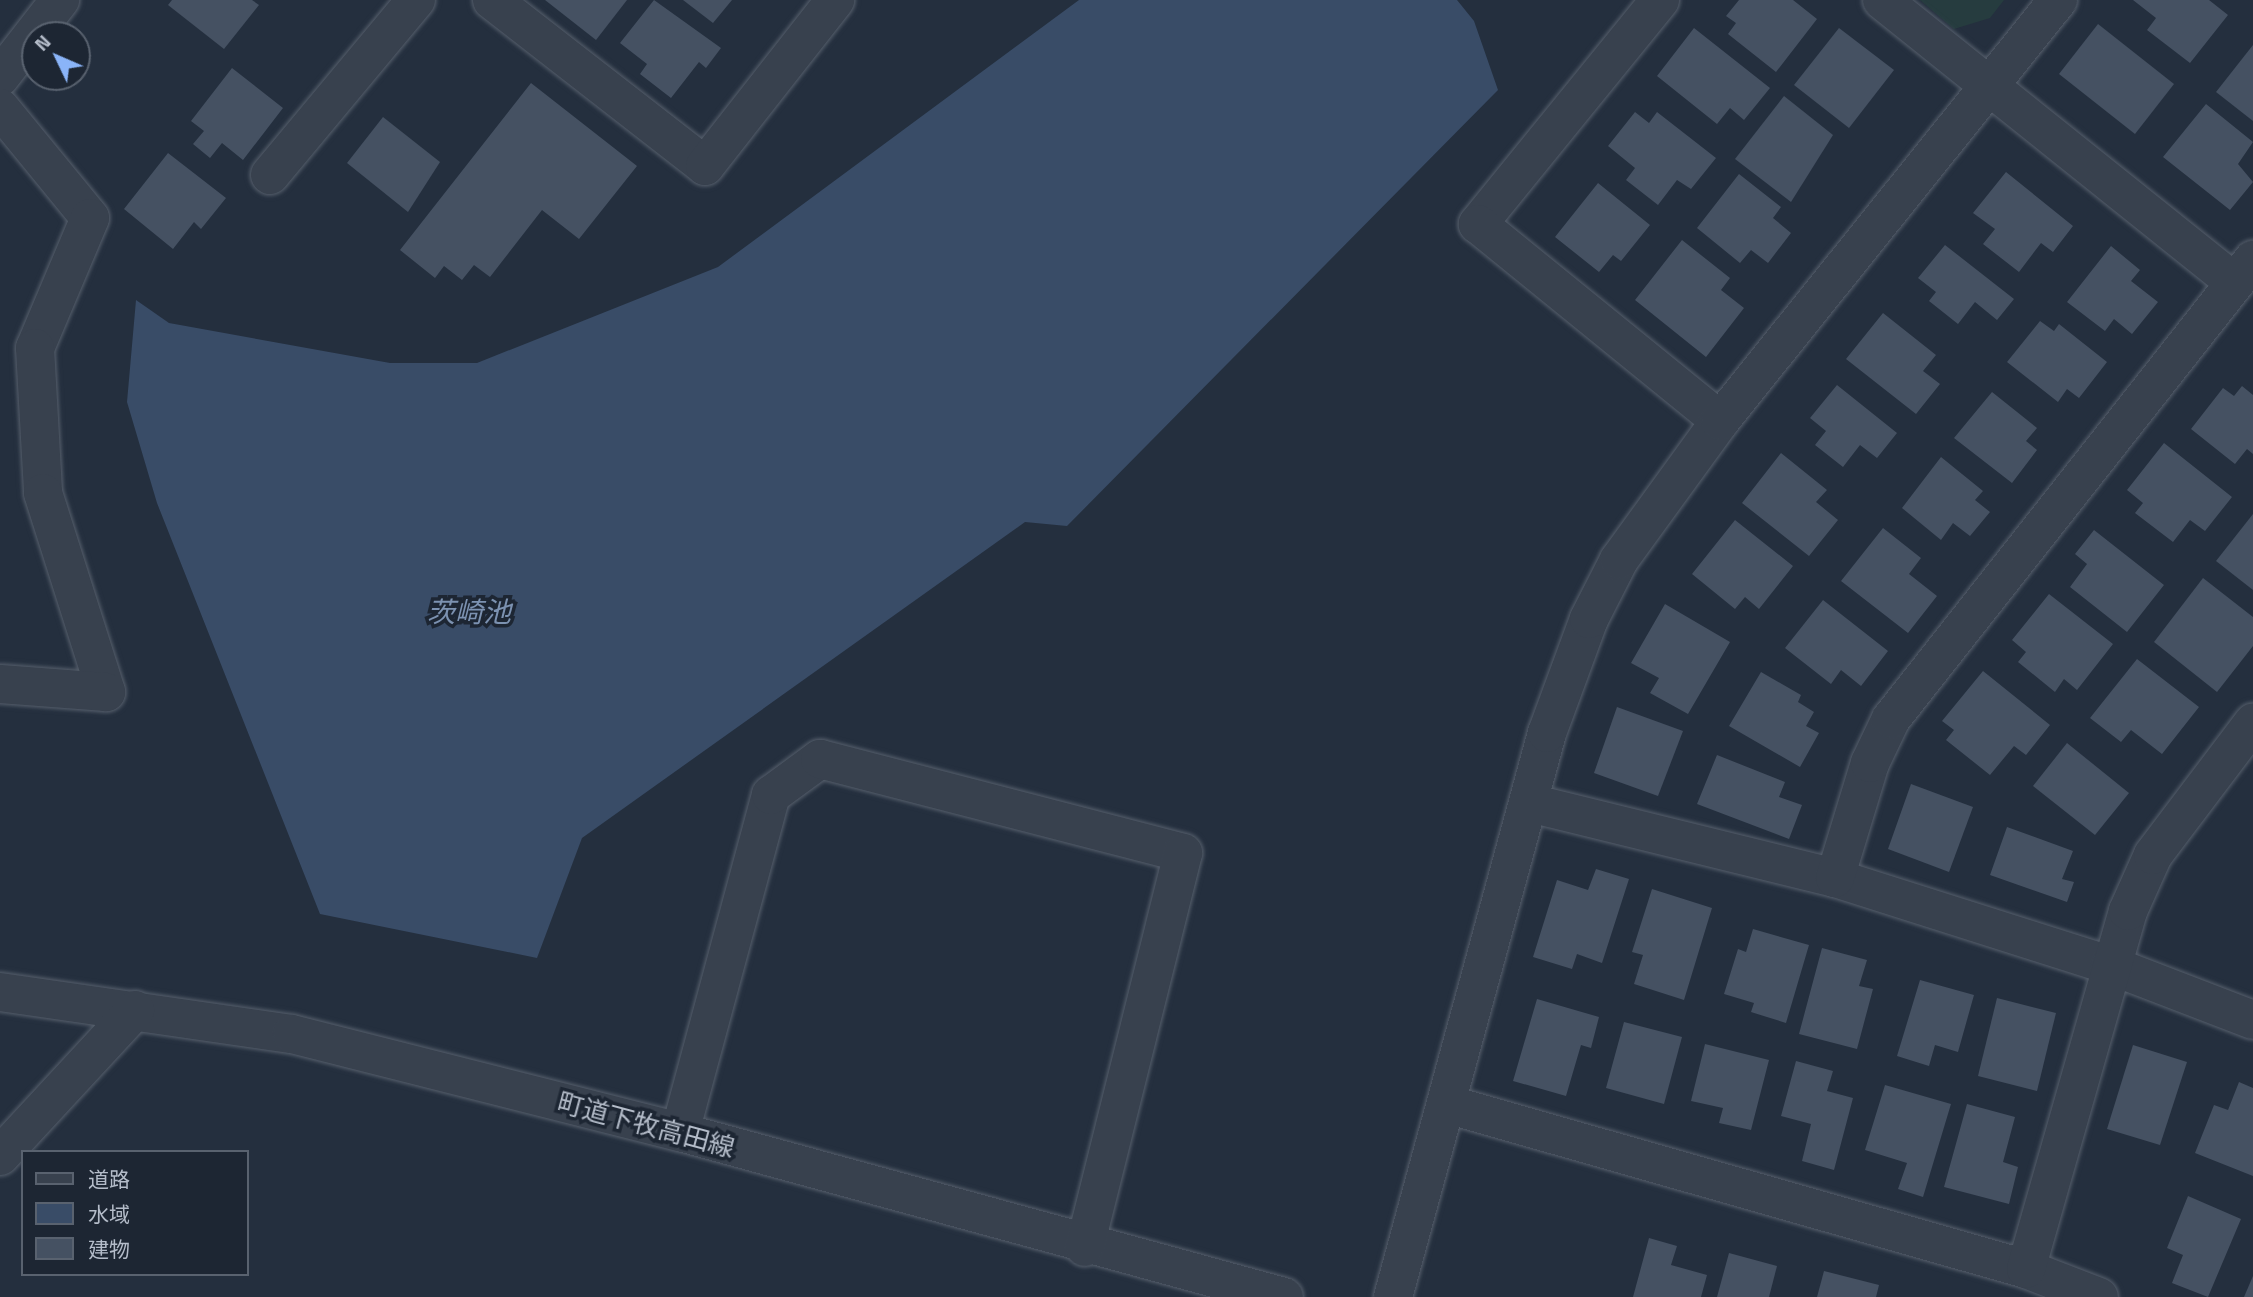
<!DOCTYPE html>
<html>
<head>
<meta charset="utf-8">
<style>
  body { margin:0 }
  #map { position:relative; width:2253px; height:1297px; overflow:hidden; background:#242f3e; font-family:"Titillium Web","Noto Sans JP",sans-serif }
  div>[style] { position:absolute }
  .green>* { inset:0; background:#263c3f }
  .water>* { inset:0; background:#394c67 }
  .building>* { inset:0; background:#455162 }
  .roads { filter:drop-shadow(0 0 2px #565f6c) drop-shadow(0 0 2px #565f6c) }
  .minor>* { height:38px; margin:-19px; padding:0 19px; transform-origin:19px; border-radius:19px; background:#38414e }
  span { translate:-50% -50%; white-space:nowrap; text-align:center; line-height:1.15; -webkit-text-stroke:7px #1d2633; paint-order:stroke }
  .street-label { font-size:26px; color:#b4bcc9 }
  .water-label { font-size:28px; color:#7c92b1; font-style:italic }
  .legend { position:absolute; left:21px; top:1150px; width:228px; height:126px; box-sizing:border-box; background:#1d2633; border:2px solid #59626f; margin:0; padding:9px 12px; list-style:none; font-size:21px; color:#b4bcc9 }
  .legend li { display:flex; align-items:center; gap:14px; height:35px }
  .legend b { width:35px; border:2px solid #59626f }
  .north { position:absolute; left:21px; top:21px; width:70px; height:70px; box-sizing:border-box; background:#1d2633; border:2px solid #59626f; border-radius:50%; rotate:314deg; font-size:19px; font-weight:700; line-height:28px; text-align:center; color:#b4bcc9 }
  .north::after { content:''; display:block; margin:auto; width:24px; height:32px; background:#8ab4f8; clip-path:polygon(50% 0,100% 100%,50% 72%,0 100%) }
</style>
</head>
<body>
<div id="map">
  <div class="green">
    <div style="clip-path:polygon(1920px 0,2004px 0,1990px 18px,1954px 29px)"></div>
  </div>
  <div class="water">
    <div style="clip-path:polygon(1079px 0,1457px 0,1474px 21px,1498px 90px,1067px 526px,1025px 522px,582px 838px,537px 958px,320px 914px,157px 503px,127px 402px,136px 300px,169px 323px,390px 363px,477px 363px,718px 267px)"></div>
  </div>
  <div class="building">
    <div style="clip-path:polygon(172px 0,252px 0,259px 5px,224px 49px,168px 5px)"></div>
    <div style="clip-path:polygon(545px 0,627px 0,596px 40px)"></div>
    <div style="clip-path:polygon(654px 0,721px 48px,706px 68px,699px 62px,671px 98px,640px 74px,647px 64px,620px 43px)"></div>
    <div style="clip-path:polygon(683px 0,732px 0,713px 23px)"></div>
    <div style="clip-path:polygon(1739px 0,1793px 0,1817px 19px,1776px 72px,1728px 34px,1736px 23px,1726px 16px)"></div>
    <div style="clip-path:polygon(2133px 0,2209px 0,2228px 15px,2190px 63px,2147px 30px,2156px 18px)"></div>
    <div style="clip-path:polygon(2098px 24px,2174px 84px,2135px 134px,2059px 74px)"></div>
    <div style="clip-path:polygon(1694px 28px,1770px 88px,1744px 120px,1730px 108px,1717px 124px,1657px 76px)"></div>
    <div style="clip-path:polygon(1839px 28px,1894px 70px,1849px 128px,1794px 85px)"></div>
    <div style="clip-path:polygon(2253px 45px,2253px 121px,2216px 92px)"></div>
    <div style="clip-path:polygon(232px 68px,283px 108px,243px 160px,222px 143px,210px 158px,193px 144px,204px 131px,191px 121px)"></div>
    <div style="clip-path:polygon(531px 83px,637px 166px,579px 239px,542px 210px,490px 277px,474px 265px,462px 280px,444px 266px,435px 278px,400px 250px)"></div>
    <div style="clip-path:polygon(1784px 96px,1833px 135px,1791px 202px,1735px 159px)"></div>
    <div style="clip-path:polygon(2206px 104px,2253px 142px,2238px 164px,2253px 182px,2230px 210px,2163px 157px)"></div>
    <div style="clip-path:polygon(1635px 112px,1649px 123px,1657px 112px,1716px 158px,1691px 189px,1677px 180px,1658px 205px,1626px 180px,1635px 168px,1608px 146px)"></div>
    <div style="clip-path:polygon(383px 117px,440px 162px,408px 212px,347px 163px)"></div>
    <div style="clip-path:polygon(168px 153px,226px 198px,201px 229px,194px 222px,173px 249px,124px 209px)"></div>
    <div style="clip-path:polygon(2006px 172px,2073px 226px,2053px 252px,2041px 243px,2019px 272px,1983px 244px,1995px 229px,1973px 213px)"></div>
    <div style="clip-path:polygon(1739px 174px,1781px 207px,1773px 218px,1791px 233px,1768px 263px,1751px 250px,1740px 263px,1697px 228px)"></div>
    <div style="clip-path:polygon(1598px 183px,1650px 225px,1621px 261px,1613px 255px,1599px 272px,1555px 237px)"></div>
    <div style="clip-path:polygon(1682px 240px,1730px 278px,1721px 290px,1744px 308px,1706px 357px,1635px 300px)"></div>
    <div style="clip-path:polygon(1945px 245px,2014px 299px,1997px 320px,1975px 302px,1958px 324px,1929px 301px,1936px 292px,1918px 278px)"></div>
    <div style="clip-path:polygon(2111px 246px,2140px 270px,2131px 281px,2158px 302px,2132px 334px,2114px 319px,2105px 331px,2067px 302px)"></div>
    <div style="clip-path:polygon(1883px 313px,1936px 355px,1923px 371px,1940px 384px,1916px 414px,1846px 359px)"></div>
    <div style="clip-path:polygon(2040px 321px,2054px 331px,2059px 324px,2107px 362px,2079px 398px,2067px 389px,2058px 402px,2007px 362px)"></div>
    <div style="clip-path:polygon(1837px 385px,1897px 433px,1877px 458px,1860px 445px,1843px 467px,1815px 445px,1826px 431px,1810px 418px)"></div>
    <div style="clip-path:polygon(2242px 386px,2253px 395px,2253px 454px,2247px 449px,2235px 464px,2191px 429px,2223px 388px,2234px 396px)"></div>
    <div style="clip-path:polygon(1992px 392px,2037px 428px,2026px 441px,2037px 450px,2012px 483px,1954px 438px)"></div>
    <div style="clip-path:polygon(2164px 443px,2232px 497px,2205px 531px,2190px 520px,2173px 542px,2135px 513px,2143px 503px,2127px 490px)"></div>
    <div style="clip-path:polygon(1781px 453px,1827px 490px,1816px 502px,1838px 520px,1809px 556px,1742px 503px)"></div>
    <div style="clip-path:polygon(1941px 457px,1983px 491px,1975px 500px,1990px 512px,1970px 536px,1953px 523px,1941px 540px,1902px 508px)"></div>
    <div style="clip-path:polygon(2253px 514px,2253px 590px,2216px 561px)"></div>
    <div style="clip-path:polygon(1735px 520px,1793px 566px,1759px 609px,1745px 597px,1735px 609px,1692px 574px)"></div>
    <div style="clip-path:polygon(1883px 528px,1921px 558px,1909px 574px,1937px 596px,1908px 633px,1841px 581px)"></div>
    <div style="clip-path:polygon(2094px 530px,2164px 585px,2127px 632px,2070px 587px,2087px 564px,2075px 554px)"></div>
    <div style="clip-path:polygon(2203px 578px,2253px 617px,2253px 646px,2217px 692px,2154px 642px)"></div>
    <div style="clip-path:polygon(2049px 594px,2113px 644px,2077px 690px,2064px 679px,2055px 692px,2018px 662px,2026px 652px,2012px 640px)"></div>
    <div style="clip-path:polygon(1823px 600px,1888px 651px,1861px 686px,1841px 670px,1831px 684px,1785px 648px)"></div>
    <div style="clip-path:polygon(1665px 604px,1730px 642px,1688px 714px,1650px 693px,1659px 678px,1631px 663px)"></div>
    <div style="clip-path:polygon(2137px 659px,2199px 707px,2162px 754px,2131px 730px,2121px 742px,2090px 718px)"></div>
    <div style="clip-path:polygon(1983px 671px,2050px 725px,2026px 755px,2014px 746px,1990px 775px,1946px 740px,1954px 730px,1942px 721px)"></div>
    <div style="clip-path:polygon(1761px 672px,1801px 695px,1798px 702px,1814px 712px,1806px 726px,1819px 733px,1800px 767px,1729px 726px)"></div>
    <div style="clip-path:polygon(1617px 707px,1683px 731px,1658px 796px,1594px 773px)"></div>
    <div style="clip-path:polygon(2067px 743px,2129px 793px,2095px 835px,2033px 786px)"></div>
    <div style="clip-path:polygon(1717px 755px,1785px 782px,1779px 797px,1802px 805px,1789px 839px,1697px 804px)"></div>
    <div style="clip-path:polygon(1911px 784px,1973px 807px,1949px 872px,1888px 849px)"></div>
    <div style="clip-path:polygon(2007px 827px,2073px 851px,2062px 879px,2074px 882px,2067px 902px,1990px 875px)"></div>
    <div style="clip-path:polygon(1596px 869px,1629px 879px,1602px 963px,1577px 954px,1572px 969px,1533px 957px,1557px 880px,1588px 890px)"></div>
    <div style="clip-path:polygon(1652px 889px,1712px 908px,1684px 1000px,1634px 984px,1643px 955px,1632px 952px)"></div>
    <div style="clip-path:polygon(1753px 929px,1809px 945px,1786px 1023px,1751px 1012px,1754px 1003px,1724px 994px,1738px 949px,1746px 952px)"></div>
    <div style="clip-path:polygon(1822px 948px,1867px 960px,1859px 986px,1873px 989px,1857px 1049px,1799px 1034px)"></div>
    <div style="clip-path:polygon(1920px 980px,1974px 995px,1958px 1052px,1935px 1045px,1929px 1066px,1897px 1056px)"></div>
    <div style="clip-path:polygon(1997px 998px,2056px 1013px,2037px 1091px,1978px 1076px)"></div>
    <div style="clip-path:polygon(1537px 999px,1599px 1017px,1591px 1048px,1581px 1045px,1566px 1096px,1513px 1081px)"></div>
    <div style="clip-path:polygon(1624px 1022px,1682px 1037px,1664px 1104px,1606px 1088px)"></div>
    <div style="clip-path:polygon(1705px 1044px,1769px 1060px,1751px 1130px,1719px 1123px,1723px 1108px,1691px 1101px)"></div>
    <div style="clip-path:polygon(2133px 1045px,2187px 1062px,2160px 1145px,2107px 1129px)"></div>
    <div style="clip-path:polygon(1796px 1061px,1833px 1071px,1827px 1091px,1853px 1098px,1834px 1170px,1802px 1161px,1811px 1124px,1781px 1116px)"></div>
    <div style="clip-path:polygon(2239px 1082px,2253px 1088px,2253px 1176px,2195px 1153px,2214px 1105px,2228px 1110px)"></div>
    <div style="clip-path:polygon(1885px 1085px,1951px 1104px,1923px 1197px,1898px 1189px,1907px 1163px,1865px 1150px)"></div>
    <div style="clip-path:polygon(1967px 1104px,2015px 1117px,2003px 1162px,2018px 1167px,2009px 1204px,1944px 1187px)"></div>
    <div style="clip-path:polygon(2188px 1196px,2241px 1219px,2208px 1297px,2172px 1283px,2183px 1255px,2167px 1248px)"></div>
    <div style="clip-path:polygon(1649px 1238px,1677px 1246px,1671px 1265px,1707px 1275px,1701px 1297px,1633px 1297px)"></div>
    <div style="clip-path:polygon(1729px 1253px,1777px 1266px,1769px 1297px,1717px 1297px)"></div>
    <div style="clip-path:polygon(1824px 1271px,1879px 1285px,1876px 1297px,1817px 1297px)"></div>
    <div style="clip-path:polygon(2253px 1276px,2253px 1297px,2244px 1297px)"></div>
  </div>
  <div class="roads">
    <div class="minor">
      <div style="left:492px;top:0;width:270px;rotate:37.9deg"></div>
      <div style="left:705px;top:166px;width:211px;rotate:-51.9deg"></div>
      <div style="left:1660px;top:0;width:289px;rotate:129.1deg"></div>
      <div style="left:1478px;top:224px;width:312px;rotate:39.1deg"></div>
      <div style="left:1882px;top:0;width:452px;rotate:38.7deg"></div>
      <div style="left:0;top:77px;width:98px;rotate:-52.1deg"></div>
      <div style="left:0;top:108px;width:142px;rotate:50.7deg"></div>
      <div style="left:90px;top:218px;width:141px;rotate:112.9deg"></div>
      <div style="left:35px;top:348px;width:145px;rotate:86.8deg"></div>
      <div style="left:43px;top:493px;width:209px;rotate:72.4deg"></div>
      <div style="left:106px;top:692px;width:106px;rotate:-175.7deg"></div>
      <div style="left:270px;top:175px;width:228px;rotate:-50.2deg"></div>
      <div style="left:1530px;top:803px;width:314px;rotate:13.8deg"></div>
      <div style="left:1835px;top:878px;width:288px;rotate:17.6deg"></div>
      <div style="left:2110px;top:965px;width:153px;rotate:21deg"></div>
      <div style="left:1835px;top:878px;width:120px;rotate:-73.1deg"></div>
      <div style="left:1870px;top:763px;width:49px;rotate:-64.5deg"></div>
      <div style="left:1891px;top:719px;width:585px;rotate:-51.74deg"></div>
      <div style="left:0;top:992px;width:295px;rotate:8.2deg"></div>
      <div style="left:292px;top:1034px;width:400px;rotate:14.2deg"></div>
      <div style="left:680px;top:1132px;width:626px;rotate:15.28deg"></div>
      <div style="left:1450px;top:1105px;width:599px;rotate:15.89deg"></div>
      <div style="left:2026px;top:1269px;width:78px;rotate:21deg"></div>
      <div style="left:680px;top:1132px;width:349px;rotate:-74.9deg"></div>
      <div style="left:771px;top:795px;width:61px;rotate:-36.3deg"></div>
      <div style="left:820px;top:759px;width:375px;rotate:14.5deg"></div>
      <div style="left:1183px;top:853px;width:406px;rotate:104deg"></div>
      <div style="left:0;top:1156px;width:199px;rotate:-47.2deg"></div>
      <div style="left:2026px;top:1269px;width:372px;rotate:-74.1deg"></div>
      <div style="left:2128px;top:911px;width:61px;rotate:-65.9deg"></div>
      <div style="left:2153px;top:855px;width:166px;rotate:-52.9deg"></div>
      <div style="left:1393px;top:1297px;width:585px;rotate:-74.73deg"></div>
      <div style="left:1547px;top:733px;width:121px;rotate:-69.8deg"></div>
      <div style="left:1589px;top:619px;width:66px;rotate:-63deg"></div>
      <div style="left:1619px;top:560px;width:172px;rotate:-54deg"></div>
      <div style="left:1720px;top:421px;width:540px;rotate:-51.24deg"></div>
    </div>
  </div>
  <div class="street-label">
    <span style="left:646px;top:1125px;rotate:15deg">町道下牧高田線</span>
  </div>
  <div class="water-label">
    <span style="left:469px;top:612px">茨崎池</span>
  </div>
  <ul class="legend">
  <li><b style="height:9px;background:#38414e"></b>道路</li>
  <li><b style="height:19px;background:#394c67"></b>水域</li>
  <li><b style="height:19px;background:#455162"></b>建物</li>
  </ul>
  <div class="north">N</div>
</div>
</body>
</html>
